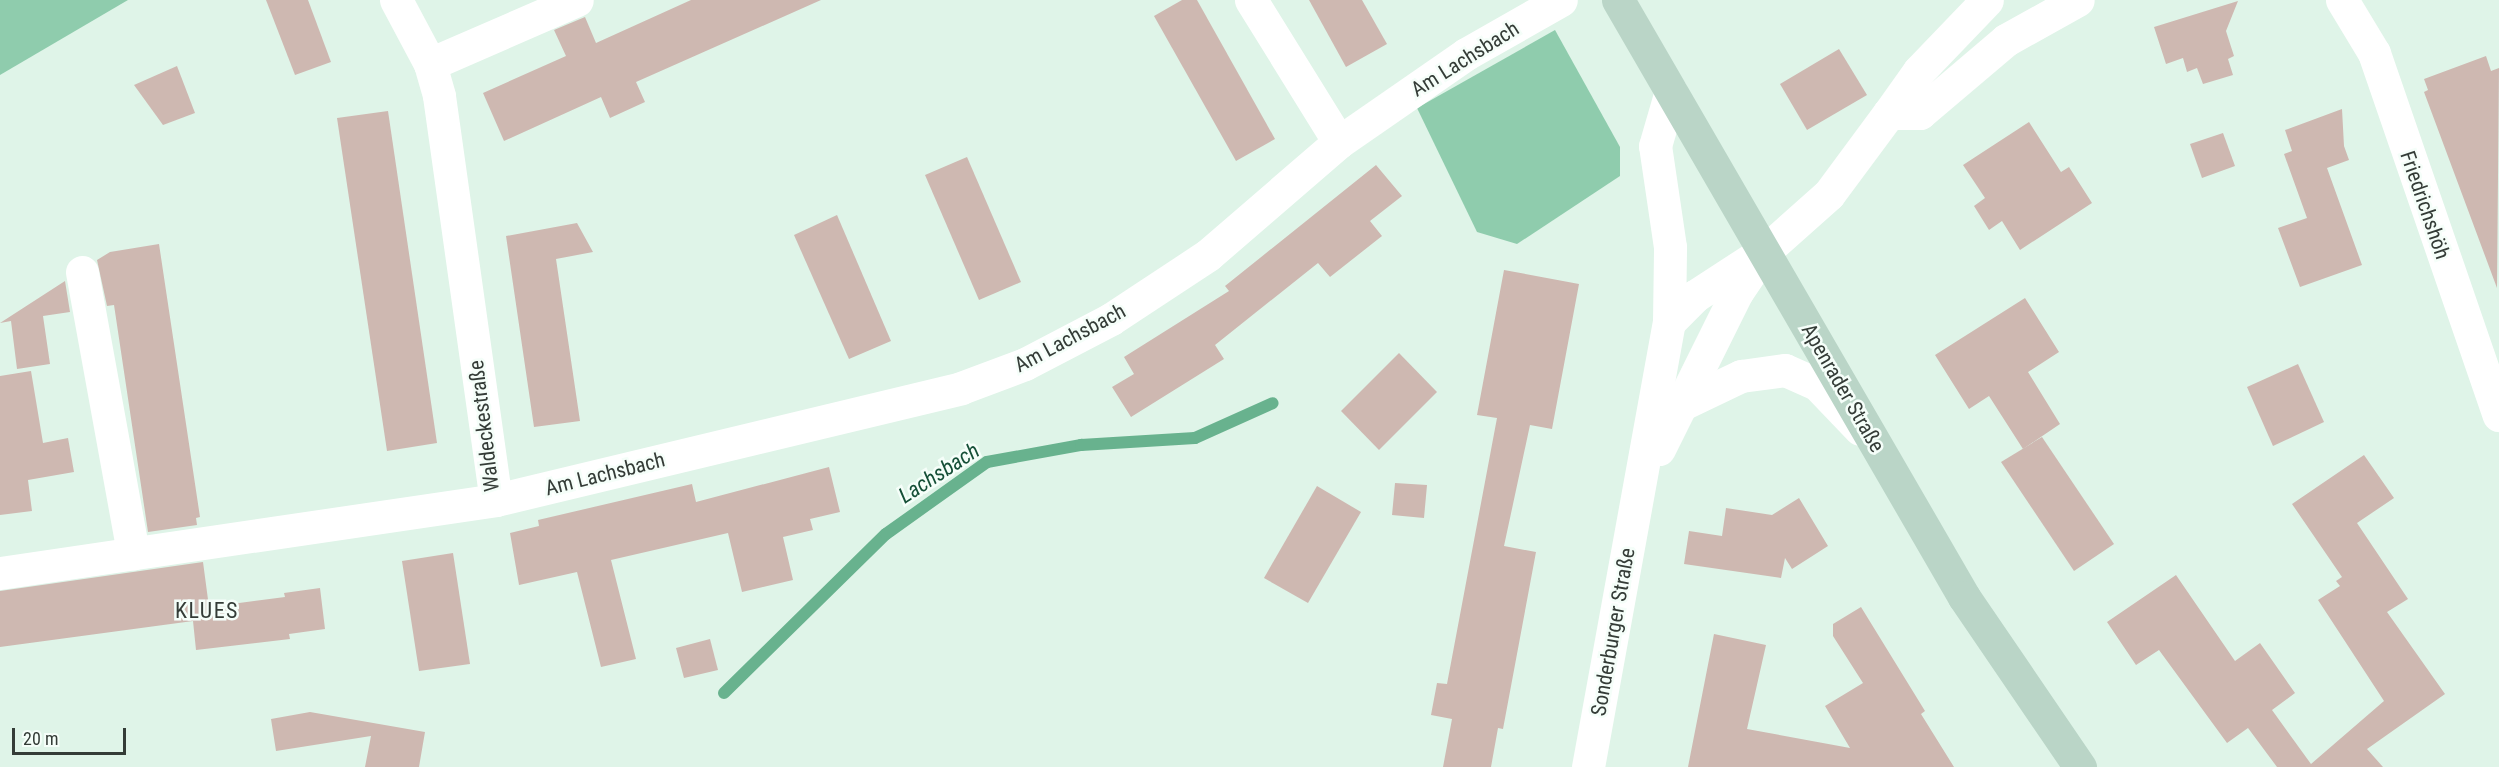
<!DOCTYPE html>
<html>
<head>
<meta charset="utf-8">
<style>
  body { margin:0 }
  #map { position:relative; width:2499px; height:767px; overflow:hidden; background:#dff4e8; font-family:"Roboto Condensed",sans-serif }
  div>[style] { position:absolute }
  .green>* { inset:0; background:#8fccad }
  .stream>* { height:12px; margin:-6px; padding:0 6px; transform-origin:6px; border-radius:6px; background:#68b28e }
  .building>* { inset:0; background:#ceb8b1 }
  .minor>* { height:33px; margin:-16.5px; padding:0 16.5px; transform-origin:16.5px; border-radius:16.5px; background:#fff }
  .tertiary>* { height:33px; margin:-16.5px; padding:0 16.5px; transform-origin:16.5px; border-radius:16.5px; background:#fff }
  .secondary>* { height:33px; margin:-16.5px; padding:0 16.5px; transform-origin:16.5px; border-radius:16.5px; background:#bad5c7 }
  span { translate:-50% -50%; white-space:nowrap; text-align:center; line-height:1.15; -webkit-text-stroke:5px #f5fef9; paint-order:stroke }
  .street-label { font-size:21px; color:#343c37 }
  .water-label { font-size:22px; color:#154f37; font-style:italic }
  .neighbourhood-label { font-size:22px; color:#343c37; letter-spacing:1.5px }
  .scale { position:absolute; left:12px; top:728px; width:114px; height:27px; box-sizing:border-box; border:3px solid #343c37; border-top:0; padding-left:8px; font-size:18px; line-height:21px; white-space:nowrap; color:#343c37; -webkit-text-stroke:4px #f5fef9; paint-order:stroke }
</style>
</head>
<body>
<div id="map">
  <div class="green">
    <div style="clip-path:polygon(0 0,128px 0,0 75px)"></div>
    <div style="clip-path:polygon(1555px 30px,1620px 147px,1620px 176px,1517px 244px,1477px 232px,1417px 108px)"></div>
  </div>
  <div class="stream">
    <div style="left:724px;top:693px;width:227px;rotate:-44.5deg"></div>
    <div style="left:886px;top:534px;width:124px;rotate:-35.5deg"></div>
    <div style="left:987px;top:462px;width:96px;rotate:-10.3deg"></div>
    <div style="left:1081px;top:445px;width:114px;rotate:-3.5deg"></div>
    <div style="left:1195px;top:438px;width:85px;rotate:-24.2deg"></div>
  </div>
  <div class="building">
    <div style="clip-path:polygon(266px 0,308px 0,331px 62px,295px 75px)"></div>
    <div style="clip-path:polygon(691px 0,821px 0,636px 82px,645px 102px,610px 118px,601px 97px,504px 141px,483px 93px,566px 56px,554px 30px,585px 17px,596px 43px)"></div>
    <div style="clip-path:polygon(1182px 0,1197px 0,1275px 139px,1236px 161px,1154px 16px)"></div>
    <div style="clip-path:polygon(1309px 0,1362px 0,1387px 44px,1346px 67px)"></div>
    <div style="clip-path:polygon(2238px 1px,2226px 31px,2234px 56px,2228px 59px,2233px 75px,2203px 84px,2197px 68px,2187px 72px,2183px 58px,2166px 64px,2154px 27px)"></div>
    <div style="clip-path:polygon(1839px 49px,1867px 95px,1807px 130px,1780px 84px)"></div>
    <div style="clip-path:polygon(2486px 56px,2491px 71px,2499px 68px,2497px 288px,2424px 92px,2428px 90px,2424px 79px)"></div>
    <div style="clip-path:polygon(177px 66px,195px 113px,163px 125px,134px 85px)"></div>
    <div style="clip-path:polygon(2342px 109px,2344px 146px,2349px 160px,2327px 168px,2362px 265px,2300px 287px,2278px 228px,2307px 218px,2284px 154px,2292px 151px,2285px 130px)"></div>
    <div style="clip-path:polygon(388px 111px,437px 443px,387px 451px,337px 118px)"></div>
    <div style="clip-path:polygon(2029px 122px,2061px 172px,2069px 167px,2092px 203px,2020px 250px,2002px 221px,1989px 230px,1974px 206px,1985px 198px,1963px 165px)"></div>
    <div style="clip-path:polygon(2223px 133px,2235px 166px,2202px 178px,2190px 144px)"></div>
    <div style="clip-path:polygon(967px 157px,1021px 282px,979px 300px,925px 175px)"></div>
    <div style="clip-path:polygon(1376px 165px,1402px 196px,1370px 221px,1382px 236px,1330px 277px,1318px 263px,1215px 345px,1224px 359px,1131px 417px,1112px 387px,1134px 374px,1124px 357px,1229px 291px,1225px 286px)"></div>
    <div style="clip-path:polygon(837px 215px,891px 341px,849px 359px,794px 235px)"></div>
    <div style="clip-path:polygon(577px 223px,593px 252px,556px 259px,580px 421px,534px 427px,506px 236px)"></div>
    <div style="clip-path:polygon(159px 244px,200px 517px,196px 518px,197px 525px,148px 532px,114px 305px,107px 306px,97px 260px,110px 252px)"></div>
    <div style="clip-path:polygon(1504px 270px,1579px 284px,1552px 429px,1530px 425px,1504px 546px,1536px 552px,1503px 729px,1498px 728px,1491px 767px,1443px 767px,1452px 719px,1431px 715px,1437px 683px,1447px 684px,1497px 418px,1477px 415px)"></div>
    <div style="clip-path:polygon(65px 281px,70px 312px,43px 316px,50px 364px,17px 369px,11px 321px,0 323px)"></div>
    <div style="clip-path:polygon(2025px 298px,2059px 352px,2028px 372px,2060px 424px,2023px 449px,1989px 396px,1969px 409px,1935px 355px)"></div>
    <div style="clip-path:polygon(1399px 353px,1437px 392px,1379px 450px,1341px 411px)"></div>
    <div style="clip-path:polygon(2298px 364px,2324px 422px,2273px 446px,2247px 387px)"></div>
    <div style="clip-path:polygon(31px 371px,43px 443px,68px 438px,74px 472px,28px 480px,32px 511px,0 515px,0 376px)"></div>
    <div style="clip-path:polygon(2042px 437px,2114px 544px,2074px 571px,2001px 462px)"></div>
    <div style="clip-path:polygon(2364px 455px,2394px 498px,2357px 523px,2408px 599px,2387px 612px,2445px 694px,2367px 749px,2383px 767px,2277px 767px,2248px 728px,2227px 743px,2159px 650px,2136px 665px,2107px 622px,2176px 575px,2235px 661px,2260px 643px,2295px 693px,2272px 710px,2311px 764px,2384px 701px,2318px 600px,2340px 586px,2336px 581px,2342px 577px,2292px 504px)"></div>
    <div style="clip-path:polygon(829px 467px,840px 512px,810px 519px,813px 530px,783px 537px,793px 580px,742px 592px,728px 533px,611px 560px,636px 659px,601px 667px,577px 572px,519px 585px,510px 533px,539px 526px,538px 520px,692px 484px,696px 502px)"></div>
    <div style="clip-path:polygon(1395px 483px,1427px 485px,1424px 518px,1392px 515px)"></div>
    <div style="clip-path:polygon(1317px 486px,1361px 512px,1308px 603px,1264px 578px)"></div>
    <div style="clip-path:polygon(1799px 498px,1828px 546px,1792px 569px,1785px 558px,1781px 578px,1684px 564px,1689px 531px,1722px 536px,1726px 508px,1772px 515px)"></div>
    <div style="clip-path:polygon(453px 553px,470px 664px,419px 671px,402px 561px)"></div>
    <div style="clip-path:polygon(203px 562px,209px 607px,285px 597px,284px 593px,320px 588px,325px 629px,289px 634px,290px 639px,196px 650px,193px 621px,0 647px,0 591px)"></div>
    <div style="clip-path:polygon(1861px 607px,1925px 711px,1921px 714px,1954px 767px,1688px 767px,1714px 634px,1766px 645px,1747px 729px,1850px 748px,1825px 706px,1863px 683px,1833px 636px,1833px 624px)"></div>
    <div style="clip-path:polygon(710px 639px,718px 670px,684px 678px,676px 648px)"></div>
    <div style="clip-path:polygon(310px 712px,425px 732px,419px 767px,365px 767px,371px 736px,276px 751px,271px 719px)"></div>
  </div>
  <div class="minor">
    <div style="left:396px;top:0;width:72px;rotate:62deg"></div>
    <div style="left:430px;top:64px;width:33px;rotate:74deg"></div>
    <div style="left:439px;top:96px;width:408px;rotate:82deg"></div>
    <div style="left:1251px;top:0;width:167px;rotate:58.2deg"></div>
    <div style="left:2342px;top:0;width:62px;rotate:58.9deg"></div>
    <div style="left:2374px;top:53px;width:383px;rotate:71deg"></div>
    <div style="left:430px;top:64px;width:160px;rotate:-23.5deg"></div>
    <div style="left:1889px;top:113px;width:52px;rotate:-54.5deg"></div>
    <div style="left:1919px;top:71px;width:98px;rotate:-46.2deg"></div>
    <div style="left:1764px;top:252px;width:87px;rotate:-41.7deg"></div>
    <div style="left:1829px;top:194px;width:101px;rotate:-53.5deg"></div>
    <div style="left:1889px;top:113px;width:31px"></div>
    <div style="left:1920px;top:113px;width:113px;rotate:-40.3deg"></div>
    <div style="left:2006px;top:40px;width:82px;rotate:-29.1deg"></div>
    <div style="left:82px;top:272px;width:286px;rotate:79.7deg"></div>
    <div style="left:0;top:573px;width:501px;rotate:-8.37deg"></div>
    <div style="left:496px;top:500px;width:478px;rotate:-13.5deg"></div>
    <div style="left:961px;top:388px;width:68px;rotate:-20.6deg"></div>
    <div style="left:1025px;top:364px;width:97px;rotate:-27.6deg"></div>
    <div style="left:1111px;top:319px;width:116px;rotate:-33.4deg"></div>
    <div style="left:1208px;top:255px;width:173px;rotate:-40.8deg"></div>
    <div style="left:1339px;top:142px;width:155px;rotate:-34.7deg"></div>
    <div style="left:1466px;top:54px;width:109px;rotate:-29.6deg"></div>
  </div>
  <div class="tertiary">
    <div style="left:1669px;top:322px;width:37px;rotate:-45deg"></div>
    <div style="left:1695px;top:296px;width:72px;rotate:-33deg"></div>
    <div style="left:1678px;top:406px;width:70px;rotate:-25.5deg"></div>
    <div style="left:1741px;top:376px;width:44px;rotate:-7.8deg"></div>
    <div style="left:1785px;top:370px;width:35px;rotate:24deg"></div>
    <div style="left:1817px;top:384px;width:62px;rotate:46.3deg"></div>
    <div style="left:1659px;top:449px;width:175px;rotate:-63.6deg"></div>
    <div style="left:1737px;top:292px;width:48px;rotate:-56deg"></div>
    <div style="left:1588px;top:767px;width:452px;rotate:-79.7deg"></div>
    <div style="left:1669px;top:322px;width:75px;rotate:-89.2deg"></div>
    <div style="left:1670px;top:247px;width:102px;rotate:-98.4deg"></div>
    <div style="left:1655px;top:146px;width:57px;rotate:-73.8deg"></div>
  </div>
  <div class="secondary">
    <div style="left:1618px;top:0;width:690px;rotate:59.9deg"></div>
    <div style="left:1964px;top:597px;width:206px;rotate:55.7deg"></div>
  </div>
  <div class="street-label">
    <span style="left:1465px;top:59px;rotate:-32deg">Am Lachsbach</span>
    <span style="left:2425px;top:205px;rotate:71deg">Friedrichshöh</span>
    <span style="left:1070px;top:338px;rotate:-28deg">Am Lachsbach</span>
    <span style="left:1843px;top:388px;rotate:60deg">Apenrader Straße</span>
    <span style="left:484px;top:426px;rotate:-97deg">Waldeckestraße</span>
    <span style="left:605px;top:474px;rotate:-14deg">Am Lachsbach</span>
    <span style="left:1613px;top:632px;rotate:-80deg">Sonderburger Straße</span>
  </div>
  <div class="water-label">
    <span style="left:939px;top:473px;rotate:-33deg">Lachsbach</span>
  </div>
  <div class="neighbourhood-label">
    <span style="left:207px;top:611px">KLUES</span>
  </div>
  <div class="scale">20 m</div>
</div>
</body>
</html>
